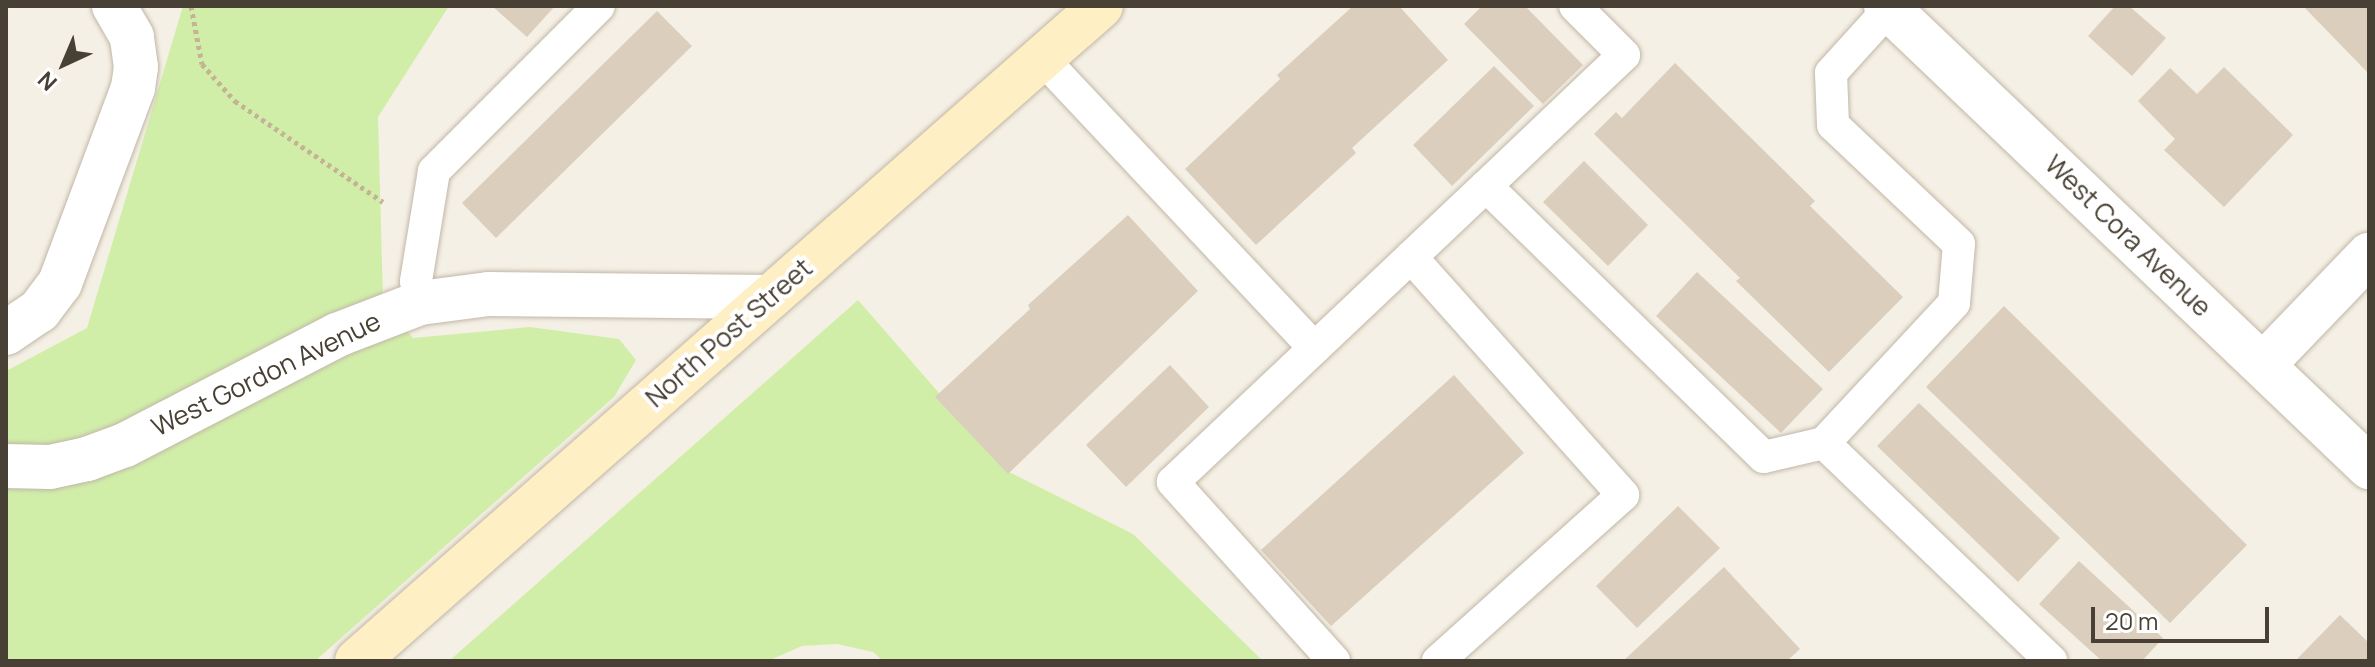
<!DOCTYPE html>
<html>
<head>
<meta charset="utf-8">
<style>
  body { margin:0 }
  #map { position:relative; width:2375px; height:667px; overflow:hidden; background:#f5f0e5; font-family:Manrope,sans-serif }
  div>[style] { position:absolute }
  .green>* { inset:0; background:#d1eea9 }
  .building>* { inset:0; background:#dbcebc }
  .path>* { height:5px; margin-top:-2.5px; transform-origin:0; background:repeating-linear-gradient(90deg,#c5b396 0 4px,transparent 0 8px) }
  .roads { filter:drop-shadow(0 0 2px #c1b7a7) drop-shadow(0 0 2px #c1b7a7) }
  .lane>* { height:32px; margin:-16px; padding:0 16px; transform-origin:16px; border-radius:16px; background:#fff }
  .street>* { height:44px; margin:-22px; padding:0 22px; transform-origin:22px; border-radius:22px; background:#fff }
  .secondary>* { height:44px; margin:-22px; padding:0 22px; transform-origin:22px; border-radius:22px; background:#ffefc5 }
  span { translate:-50% -50%; white-space:nowrap; text-align:center; line-height:1.15; -webkit-text-stroke:8px #fff; paint-order:stroke }
  .street-label { font-size:26px; color:#484034 }
  .frame { position:absolute; inset:0; border:8px solid #484034; pointer-events:none }
  .north { position:absolute; left:24px; top:24px; width:80px; height:80px; -webkit-text-stroke:6px #fff; paint-order:stroke; rotate:224deg; font-size:22px; font-weight:700; line-height:32px; text-align:center; color:#484034 }
  .north::after { content:''; display:block; margin:auto; width:28px; height:36px; background:#484034; clip-path:polygon(50% 0,100% 100%,50% 72%,0 100%) }
  .scale { position:absolute; left:2091px; top:607px; width:178px; height:36px; box-sizing:border-box; border:4px solid #484034; border-top:0; padding-left:10px; font-size:24px; line-height:28px; white-space:nowrap; color:#484034; -webkit-text-stroke:6px #fff; paint-order:stroke }
</style>
</head>
<body>
<div id="map">
  <div class="green">
    <div style="clip-path:polygon(183px 6px,449px 6px,378px 117px,383px 300px,413px 338px,530px 327px,619px 339px,636px 360px,614px 397px,315px 661px,6px 661px,6px 371px,87px 328px)"></div>
    <div style="clip-path:polygon(858px 300px,1007px 471px,1133px 534px,1263px 661px,883px 661px,873px 652px,837px 644px,802px 646px,768px 661px,449px 661px)"></div>
  </div>
  <div class="building">
    <div style="clip-path:polygon(492px 6px,555px 6px,527px 37px)"></div>
    <div style="clip-path:polygon(1353px 6px,1399px 6px,1448px 60px,1352px 148px,1356px 153px,1256px 245px,1185px 169px,1280px 79px,1277px 75px)"></div>
    <div style="clip-path:polygon(1482px 6px,1525px 6px,1583px 65px,1543px 104px,1464px 24px)"></div>
    <div style="clip-path:polygon(2115px 6px,2129px 6px,2166px 38px,2132px 76px,2088px 36px)"></div>
    <div style="clip-path:polygon(2303px 6px,2369px 6px,2369px 74px)"></div>
    <div style="clip-path:polygon(657px 11px,692px 46px,496px 238px,462px 203px)"></div>
    <div style="clip-path:polygon(1675px 63px,1815px 201px,1810px 206px,1903px 297px,1829px 372px,1736px 281px,1740px 278px,1594px 134px,1616px 112px,1622px 118px)"></div>
    <div style="clip-path:polygon(1494px 66px,1534px 106px,1452px 186px,1413px 145px)"></div>
    <div style="clip-path:polygon(2224px 67px,2293px 135px,2224px 207px,2164px 150px,2175px 139px,2138px 101px,2170px 68px,2197px 94px)"></div>
    <div style="clip-path:polygon(1584px 161px,1648px 225px,1608px 266px,1543px 202px)"></div>
    <div style="clip-path:polygon(1128px 215px,1198px 291px,1008px 474px,935px 397px,1030px 309px,1028px 305px)"></div>
    <div style="clip-path:polygon(1697px 272px,1823px 389px,1781px 433px,1656px 316px)"></div>
    <div style="clip-path:polygon(2004px 306px,2247px 545px,2170px 623px,1926px 387px)"></div>
    <div style="clip-path:polygon(1170px 365px,1209px 407px,1126px 487px,1086px 445px)"></div>
    <div style="clip-path:polygon(1454px 375px,1524px 453px,1331px 626px,1261px 550px)"></div>
    <div style="clip-path:polygon(1919px 403px,2060px 538px,2018px 582px,1877px 446px)"></div>
    <div style="clip-path:polygon(1678px 506px,1720px 548px,1637px 628px,1596px 586px)"></div>
    <div style="clip-path:polygon(2079px 561px,2163px 638px,2142px 661px,2102px 661px,2039px 604px)"></div>
    <div style="clip-path:polygon(1724px 567px,1800px 649px,1787px 661px,1623px 661px)"></div>
    <div style="clip-path:polygon(2340px 615px,2369px 643px,2369px 661px,2295px 661px)"></div>
  </div>
  <div class="path">
    <div style="left:191px;top:6px;width:59px;rotate:79.3deg"></div>
    <div style="left:202px;top:64px;width:50px;rotate:48.3deg"></div>
    <div style="left:235px;top:101px;width:179px;rotate:34.3deg"></div>
  </div>
  <div class="roads">
    <div class="lane">
      <div style="left:1042px;top:58px;width:398px;rotate:46.8deg"></div>
      <div style="left:1486px;top:186px;width:190px;rotate:-43.5deg"></div>
      <div style="left:1624px;top:55px;width:69px;rotate:-135deg"></div>
      <div style="left:1411px;top:257px;width:103px;rotate:-43.4deg"></div>
      <div style="left:1486px;top:186px;width:388px;rotate:44.3deg"></div>
      <div style="left:1764px;top:457px;width:62px;rotate:-13.1deg"></div>
      <div style="left:1824px;top:443px;width:191px;rotate:-47.1deg"></div>
      <div style="left:1954px;top:303px;width:59px;rotate:-85.2deg"></div>
      <div style="left:1959px;top:244px;width:173px;rotate:-136.6deg"></div>
      <div style="left:1833px;top:125px;width:52px;rotate:-92.2deg"></div>
      <div style="left:1831px;top:73px;width:86px;rotate:-47.8deg"></div>
      <div style="left:420px;top:303px;width:22px;rotate:-100deg"></div>
      <div style="left:416px;top:281px;width:111px;rotate:-80.7deg"></div>
      <div style="left:434px;top:171px;width:233px;rotate:-45deg"></div>
      <div style="left:1824px;top:443px;width:315px;rotate:43.8deg"></div>
      <div style="left:1334px;top:661px;width:241px;rotate:-132deg"></div>
      <div style="left:1173px;top:482px;width:328px;rotate:-43.4deg"></div>
      <div style="left:1411px;top:257px;width:319px;rotate:48.3deg"></div>
      <div style="left:1623px;top:495px;width:249px;rotate:138.1deg"></div>
    </div>
    <div class="street">
      <div style="left:1886px;top:6px;width:668px;rotate:43.66deg"></div>
      <div style="left:6px;top:333px;width:40px;rotate:-34deg"></div>
      <div style="left:39px;top:311px;width:35px;rotate:-53deg"></div>
      <div style="left:60px;top:283px;width:208px;rotate:-69.5deg"></div>
      <div style="left:133px;top:88px;width:21px;rotate:-82deg"></div>
      <div style="left:136px;top:67px;width:30px;rotate:-98deg"></div>
      <div style="left:132px;top:37px;width:36px;rotate:-120deg"></div>
      <div style="left:2263px;top:365px;width:153px;rotate:-46.1deg"></div>
      <div style="left:6px;top:466px;width:44px;rotate:1.3deg"></div>
      <div style="left:50px;top:467px;width:38px;rotate:-12deg"></div>
      <div style="left:87px;top:459px;width:40px;rotate:-20.2deg"></div>
      <div style="left:125px;top:445px;width:239px;rotate:-27.4deg"></div>
      <div style="left:337px;top:335px;width:89px;rotate:-21.1deg"></div>
      <div style="left:420px;top:303px;width:69px;rotate:-7.5deg"></div>
      <div style="left:488px;top:294px;width:282px;rotate:0.6deg"></div>
    </div>
    <div class="secondary">
      <div style="left:357px;top:661px;width:991px;rotate:-41.36deg"></div>
    </div>
  </div>
  <div class="street-label">
    <span style="left:2128px;top:236px;rotate:44deg">West Cora Avenue</span>
    <span style="left:729px;top:333px;rotate:-41deg">North Post Street</span>
    <span style="left:266px;top:374px;rotate:-26deg">West Gordon Avenue</span>
  </div>
  <div class="frame"></div>
  <div class="north">N</div>
  <div class="scale">20 m</div>
</div>
</body>
</html>
